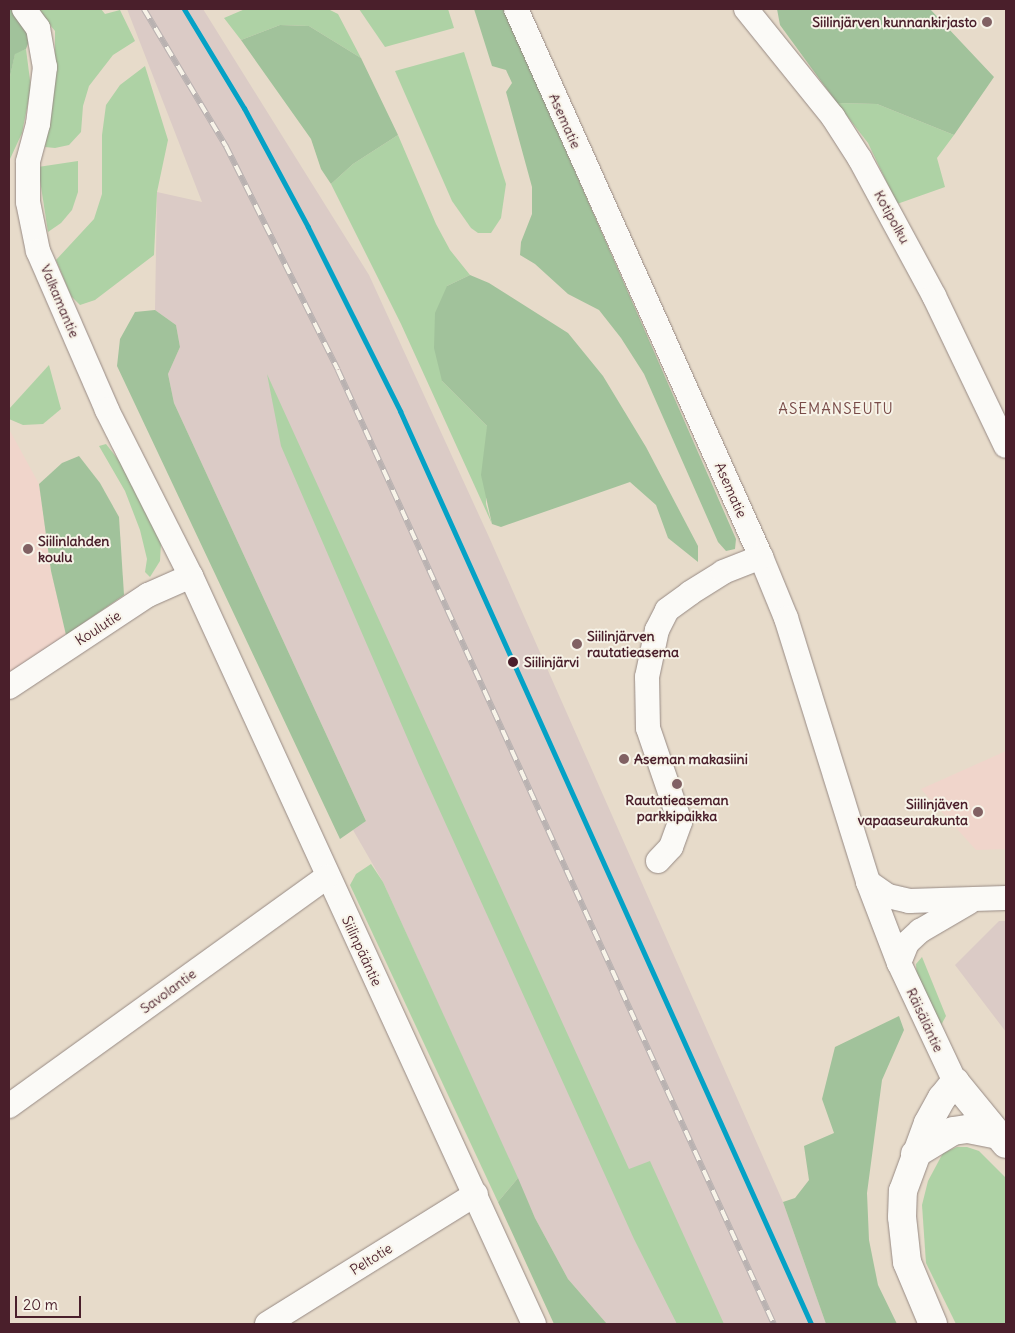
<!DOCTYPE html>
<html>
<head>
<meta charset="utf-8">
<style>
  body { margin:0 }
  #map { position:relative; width:1015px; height:1333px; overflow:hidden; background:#e7dbca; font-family:Delius,sans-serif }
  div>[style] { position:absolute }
  .built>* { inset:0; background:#f0d5cb }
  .industrial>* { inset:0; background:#dbcbc6 }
  .green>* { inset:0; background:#aed2a5 }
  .forest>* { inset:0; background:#a1c29b }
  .roads { filter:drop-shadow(0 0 1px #978a84) drop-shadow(0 0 1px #978a84) }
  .minor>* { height:24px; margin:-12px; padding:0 12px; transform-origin:12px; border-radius:12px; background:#fbfaf7 }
  .tertiary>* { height:28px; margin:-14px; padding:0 14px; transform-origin:14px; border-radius:14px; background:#fbfaf7 }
  .primary>* { height:28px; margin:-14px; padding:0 14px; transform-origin:14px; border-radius:14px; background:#fbfaf7 }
  .rail>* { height:5.5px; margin-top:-2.75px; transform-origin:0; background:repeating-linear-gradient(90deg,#f7f3e8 0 11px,#b9b2b1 0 22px); box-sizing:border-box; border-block:1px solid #b9b2b1 }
  .rail-1>* { height:5px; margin:-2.5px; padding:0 2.5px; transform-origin:2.5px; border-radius:2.5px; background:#04a2c6 }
  .dots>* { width:14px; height:14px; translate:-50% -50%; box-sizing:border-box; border:2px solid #f7f3e8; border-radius:50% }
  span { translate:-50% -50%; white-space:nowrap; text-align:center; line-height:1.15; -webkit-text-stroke:4px #f7f3e8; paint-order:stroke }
  .poi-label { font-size:14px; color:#4a1f2b; font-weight:700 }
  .right { translate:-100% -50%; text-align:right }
  .left { translate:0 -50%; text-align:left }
  .street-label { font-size:14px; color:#4a1f2b }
  .stop-label { font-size:14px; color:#4a1f2b; font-weight:700 }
  .neighbourhood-label { font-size:15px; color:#784b48; letter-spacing:1px }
  .frame { position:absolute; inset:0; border:10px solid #4a1f2b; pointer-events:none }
  .scale { position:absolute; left:15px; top:1296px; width:66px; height:22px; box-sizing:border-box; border:2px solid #4a1f2b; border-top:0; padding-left:6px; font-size:15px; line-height:18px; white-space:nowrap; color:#4a1f2b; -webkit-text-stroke:4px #f7f3e8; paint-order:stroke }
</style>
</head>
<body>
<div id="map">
  <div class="built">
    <div style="clip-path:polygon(9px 429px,39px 484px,51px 571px,66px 635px,9px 674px)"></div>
    <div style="clip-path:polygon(1006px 751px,1006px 849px,976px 850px,921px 789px)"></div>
  </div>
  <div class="industrial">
    <div style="clip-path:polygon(127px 9px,203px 9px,369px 275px,489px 537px,783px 1202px,826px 1324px,607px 1324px,568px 1279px,535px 1218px,383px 882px,353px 830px,366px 821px,174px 403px,168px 374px,180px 347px,176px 325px,155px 310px,157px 192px,202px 202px)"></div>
    <div style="clip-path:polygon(999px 921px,1006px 921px,1006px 1032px,955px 965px)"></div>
  </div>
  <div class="green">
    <div style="clip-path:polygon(37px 9px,101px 9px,105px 14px,120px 10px,135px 41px,113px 55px,89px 86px,83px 106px,81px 132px,69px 145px,55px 148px,45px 147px,55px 74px,55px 31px)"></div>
    <div style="clip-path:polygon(245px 9px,328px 9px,338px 14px,361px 58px,309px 26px,280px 25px,241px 40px,224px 18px)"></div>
    <div style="clip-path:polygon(359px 9px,448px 9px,454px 28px,385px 47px)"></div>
    <div style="clip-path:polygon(26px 49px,31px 88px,22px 133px,10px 159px,9px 183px,9px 81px,15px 53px)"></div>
    <div style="clip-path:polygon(464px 52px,506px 184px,501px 218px,491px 233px,478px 233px,471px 228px,452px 201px,395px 71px)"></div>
    <div style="clip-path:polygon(145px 66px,168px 140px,157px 192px,154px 255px,95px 300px,80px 305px,71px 296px,56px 260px,94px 219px,102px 194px,102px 135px,106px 105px,120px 85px)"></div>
    <div style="clip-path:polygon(837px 103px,877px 104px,954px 135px,937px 158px,945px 187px,897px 204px,868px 143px)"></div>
    <div style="clip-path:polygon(398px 135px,436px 224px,450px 250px,470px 275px,447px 286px,442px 381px,487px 426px,486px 504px,492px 524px,401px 324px,331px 184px,353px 164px)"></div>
    <div style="clip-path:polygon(78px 161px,78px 192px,72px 210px,61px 223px,48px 232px,38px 167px)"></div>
    <div style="clip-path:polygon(49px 365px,61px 409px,43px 424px,23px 425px,9px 419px,9px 409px)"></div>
    <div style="clip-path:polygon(267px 374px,629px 1169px,650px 1161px,724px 1324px,677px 1324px,634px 1239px,419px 765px,281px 446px)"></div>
    <div style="clip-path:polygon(106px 444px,139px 486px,161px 543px,160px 561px,150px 577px,145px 572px,147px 559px,140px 530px,125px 491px,99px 446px)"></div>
    <div style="clip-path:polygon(371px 864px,383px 882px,518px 1178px,498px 1202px,350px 885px,356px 874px)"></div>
    <div style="clip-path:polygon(922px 957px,946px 1016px,940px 1027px,917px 979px,916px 964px)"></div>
    <div style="clip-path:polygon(967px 1147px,979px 1151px,1006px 1178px,1006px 1324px,956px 1324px,926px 1263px,922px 1205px,928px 1181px,943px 1153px,957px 1147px)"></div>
  </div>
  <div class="forest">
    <div style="clip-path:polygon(9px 9px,24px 9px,29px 41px,26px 49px,15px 54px,9px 81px)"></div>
    <div style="clip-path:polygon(474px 9px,504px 9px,736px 539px,735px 549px,726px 551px,718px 542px,644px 374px,621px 338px,599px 310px,568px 294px,535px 264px,520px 255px,521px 242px,532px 214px,532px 187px,506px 92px,512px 83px,506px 70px,492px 66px)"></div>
    <div style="clip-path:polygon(777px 9px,930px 9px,994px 77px,954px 135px,877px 104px,837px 103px,780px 25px)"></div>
    <div style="clip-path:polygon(280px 25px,309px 26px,361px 58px,398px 135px,353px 164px,331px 184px,321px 169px,311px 139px,241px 40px)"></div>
    <div style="clip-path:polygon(470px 275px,489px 283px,568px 333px,603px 376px,646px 447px,698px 546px,698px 562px,668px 538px,656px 505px,630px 482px,501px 527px,492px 524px,481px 475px,487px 426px,442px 381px,434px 348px,435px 313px,447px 286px)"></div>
    <div style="clip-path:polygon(155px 310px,176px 325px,180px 347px,168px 374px,174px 403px,366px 821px,340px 839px,117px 366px,120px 339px,135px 312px)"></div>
    <div style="clip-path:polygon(79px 456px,100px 483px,119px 517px,124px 595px,66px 635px,51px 571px,39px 484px,62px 463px)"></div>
    <div style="clip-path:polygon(899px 1016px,904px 1030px,882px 1080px,867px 1193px,869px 1240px,878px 1285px,897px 1324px,826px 1324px,783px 1202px,795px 1198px,809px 1180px,804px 1146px,834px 1133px,822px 1099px,835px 1047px)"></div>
    <div style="clip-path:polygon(518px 1178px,535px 1218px,568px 1279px,607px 1324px,554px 1324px,498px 1202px)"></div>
  </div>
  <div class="roads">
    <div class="minor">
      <div style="left:24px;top:9px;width:24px;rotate:54deg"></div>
      <div style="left:38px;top:28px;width:40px;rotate:80deg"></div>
      <div style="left:45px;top:67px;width:57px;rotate:97deg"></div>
      <div style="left:38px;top:124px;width:39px;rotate:105deg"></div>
      <div style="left:28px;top:162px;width:40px;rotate:90deg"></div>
      <div style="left:28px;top:202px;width:50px;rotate:78.5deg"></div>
      <div style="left:38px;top:251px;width:173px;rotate:66.5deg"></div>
      <div style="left:107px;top:410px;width:186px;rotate:63.2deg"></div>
      <div style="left:191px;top:576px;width:823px;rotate:65.37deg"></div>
      <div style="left:516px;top:9px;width:600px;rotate:65.91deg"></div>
      <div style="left:761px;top:557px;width:66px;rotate:67.7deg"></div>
      <div style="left:786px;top:618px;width:276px;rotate:72.7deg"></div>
      <div style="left:868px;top:882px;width:87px;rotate:69.1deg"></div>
      <div style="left:899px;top:963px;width:132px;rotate:64.8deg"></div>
      <div style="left:746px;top:9px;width:139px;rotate:51.1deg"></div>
      <div style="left:833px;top:117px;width:50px;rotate:57.3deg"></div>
      <div style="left:860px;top:159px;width:156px;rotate:61.6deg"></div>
      <div style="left:934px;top:296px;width:166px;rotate:64.4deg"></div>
      <div style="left:9px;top:687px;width:167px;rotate:-33.5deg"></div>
      <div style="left:148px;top:595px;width:47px;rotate:-23.8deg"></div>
      <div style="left:658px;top:861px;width:19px;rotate:-47deg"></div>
      <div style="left:671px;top:847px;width:27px;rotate:-70deg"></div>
      <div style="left:680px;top:822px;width:99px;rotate:-108.8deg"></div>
      <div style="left:648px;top:728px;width:51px;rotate:-91.1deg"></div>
      <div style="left:647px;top:677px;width:48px;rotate:-78deg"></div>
      <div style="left:657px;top:630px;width:22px;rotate:-63deg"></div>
      <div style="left:667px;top:610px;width:29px;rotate:-36deg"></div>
      <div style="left:690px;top:593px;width:39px;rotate:-32deg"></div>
      <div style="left:723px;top:572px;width:41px;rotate:-21.5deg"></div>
      <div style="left:868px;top:882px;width:24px;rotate:35deg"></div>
      <div style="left:888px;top:896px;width:22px;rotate:13deg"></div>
      <div style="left:909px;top:901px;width:97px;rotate:-1.8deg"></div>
      <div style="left:899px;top:963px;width:22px;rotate:-68deg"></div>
      <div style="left:907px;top:943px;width:18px;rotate:-43deg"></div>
      <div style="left:920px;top:931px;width:56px;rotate:-30.3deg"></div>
      <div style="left:9px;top:1106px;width:392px;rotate:-35.8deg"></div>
      <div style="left:267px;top:1324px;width:246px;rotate:-31.9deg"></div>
    </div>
    <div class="tertiary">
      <div style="left:955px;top:1082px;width:80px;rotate:50.6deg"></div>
    </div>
    <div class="primary">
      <div style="left:915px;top:1154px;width:44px;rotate:-31.2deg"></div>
      <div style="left:953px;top:1131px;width:15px;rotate:-8deg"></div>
      <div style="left:968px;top:1129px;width:31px;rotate:11deg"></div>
      <div style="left:933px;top:1324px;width:67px;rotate:-112.8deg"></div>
      <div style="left:907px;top:1262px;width:45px;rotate:-96.3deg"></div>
      <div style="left:902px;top:1217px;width:26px;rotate:-88deg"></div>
      <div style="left:903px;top:1191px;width:72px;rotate:-69.8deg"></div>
      <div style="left:928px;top:1123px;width:29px;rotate:-61deg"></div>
      <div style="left:942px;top:1098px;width:21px;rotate:-51deg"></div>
    </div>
  </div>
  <div class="rail">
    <div style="left:144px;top:9px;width:160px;rotate:59.1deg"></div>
    <div style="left:226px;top:146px;width:250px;rotate:63.4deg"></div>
    <div style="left:338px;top:370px;width:1049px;rotate:65.44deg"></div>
  </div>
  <div class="rail-1">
    <div style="left:184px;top:9px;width:116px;rotate:58.8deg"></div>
    <div style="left:244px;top:108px;width:135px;rotate:61.7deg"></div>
    <div style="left:308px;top:227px;width:206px;rotate:63.4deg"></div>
    <div style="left:400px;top:411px;width:1001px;rotate:65.76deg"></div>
  </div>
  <div class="dots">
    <div style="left:987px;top:22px;background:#816163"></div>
    <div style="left:28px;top:549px;background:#816163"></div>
    <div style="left:577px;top:644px;background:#816163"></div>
    <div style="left:513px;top:662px;background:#4a1f2b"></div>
    <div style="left:624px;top:759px;background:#816163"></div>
    <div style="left:677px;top:784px;background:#816163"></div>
    <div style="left:978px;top:812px;background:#816163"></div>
  </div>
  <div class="poi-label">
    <span class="right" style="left:977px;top:22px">Siilinjärven kunnankirjasto</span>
    <span class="left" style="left:38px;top:549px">Siilinlahden<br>koulu</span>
    <span class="left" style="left:587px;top:644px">Siilinjärven<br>rautatieasema</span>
    <span class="left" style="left:634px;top:759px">Aseman makasiini</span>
    <span style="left:677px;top:808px">Rautatieaseman<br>parkkipaikka</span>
    <span class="right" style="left:968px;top:812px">Siilinjäven<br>vapaaseurakunta</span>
  </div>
  <div class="street-label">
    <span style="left:565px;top:121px;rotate:66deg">Asematie</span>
    <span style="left:892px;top:217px;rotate:61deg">Kotipolku</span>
    <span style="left:60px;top:301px;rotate:67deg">Valkamantie</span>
    <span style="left:731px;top:490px;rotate:66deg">Asematie</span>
    <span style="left:98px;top:628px;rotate:-33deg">Koulutie</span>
    <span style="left:362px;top:951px;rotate:65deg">Siilinpääntie</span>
    <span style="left:168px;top:991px;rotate:-36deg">Savolantie</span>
    <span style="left:925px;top:1020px;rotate:65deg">Räisäläntie</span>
    <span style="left:371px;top:1259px;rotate:-32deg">Peltotie</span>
  </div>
  <div class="stop-label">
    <span class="left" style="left:524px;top:662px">Siilinjärvi</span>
  </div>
  <div class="neighbourhood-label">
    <span style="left:836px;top:409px">ASEMANSEUTU</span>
  </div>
  <div class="frame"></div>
  <div class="scale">20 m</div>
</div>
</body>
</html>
